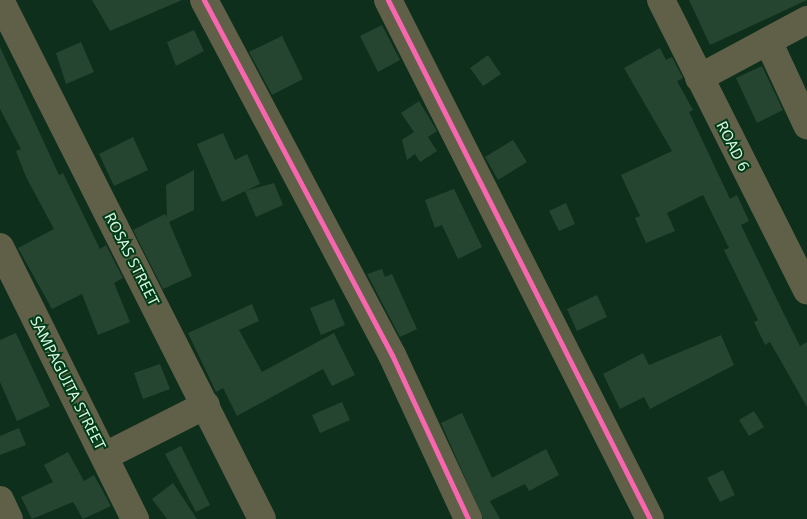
<!DOCTYPE html>
<html>
<head>
<meta charset="utf-8">
<style>
  body { margin:0 }
  #map { position:relative; width:807px; height:519px; overflow:hidden; background:#0e2f1c; font-family:"Noto Sans",sans-serif }
  div>[style] { position:absolute }
  .building>* { inset:0; background:#254531 }
  .minor>* { height:28px; margin:-14px; padding:0 14px; transform-origin:14px; border-radius:14px; background:#5f6047 }
  .cycleway>* { height:5px; margin:-2.5px; padding:0 2.5px; transform-origin:2.5px; border-radius:2.5px; background:#f766af }
  span { translate:-50% -50%; white-space:nowrap; text-align:center; line-height:1.15; -webkit-text-stroke:4px #013c19; paint-order:stroke }
  .street-label { font-size:15px; color:#dbf6e0 }
</style>
</head>
<body>
<div id="map">
  <div class="building">
    <div style="clip-path:polygon(92px 0,182px 0,110px 31px)"></div>
    <div style="clip-path:polygon(689px 0,807px 0,710px 45px)"></div>
    <div style="clip-path:polygon(382px 25px,400px 60px,378px 72px,360px 36px)"></div>
    <div style="clip-path:polygon(194px 30px,204px 51px,176px 66px,167px 42px)"></div>
    <div style="clip-path:polygon(282px 36px,303px 79px,272px 95px,249px 52px)"></div>
    <div style="clip-path:polygon(81px 42px,94px 72px,66px 84px,56px 53px)"></div>
    <div style="clip-path:polygon(0 47px,59px 175px,63px 173px,100px 249px,106px 245px,123px 278px,114px 283px,130px 322px,98px 335px,82px 294px,52px 309px,18px 248px,54px 229px,26px 177px,16px 151px,21px 149px,0 109px)"></div>
    <div style="clip-path:polygon(660px 48px,666px 60px,672px 57px,683px 78px,677px 81px,693px 110px,689px 112px,730px 199px,737px 195px,749px 221px,741px 225px,781px 308px,800px 346px,807px 342px,807px 407px,770px 342px,765px 345px,754px 322px,758px 320px,724px 250px,729px 248px,703px 195px,667px 213px,675px 231px,646px 243px,635px 218px,640px 216px,621px 175px,672px 151px,624px 68px)"></div>
    <div style="clip-path:polygon(488px 55px,501px 74px,483px 86px,470px 68px)"></div>
    <div style="clip-path:polygon(762px 66px,783px 110px,757px 123px,736px 78px)"></div>
    <div style="clip-path:polygon(419px 101px,437px 131px,428px 137px,437px 151px,420px 162px,415px 154px,407px 160px,402px 140px,414px 132px,401px 113px)"></div>
    <div style="clip-path:polygon(223px 133px,235px 160px,247px 154px,260px 184px,222px 202px,197px 144px)"></div>
    <div style="clip-path:polygon(133px 137px,148px 170px,114px 186px,99px 154px)"></div>
    <div style="clip-path:polygon(513px 140px,527px 162px,498px 180px,485px 157px)"></div>
    <div style="clip-path:polygon(194px 170px,194px 210px,169px 222px,192px 276px,163px 289px,133px 230px,165px 214px,167px 218px,166px 185px)"></div>
    <div style="clip-path:polygon(274px 183px,283px 205px,256px 217px,245px 191px)"></div>
    <div style="clip-path:polygon(454px 189px,482px 247px,458px 259px,442px 225px,435px 228px,425px 200px)"></div>
    <div style="clip-path:polygon(566px 203px,575px 224px,559px 231px,549px 211px)"></div>
    <div style="clip-path:polygon(382px 269px,385px 277px,392px 274px,417px 329px,400px 337px,367px 274px)"></div>
    <div style="clip-path:polygon(597px 295px,607px 317px,577px 331px,567px 309px)"></div>
    <div style="clip-path:polygon(334px 299px,345px 325px,321px 335px,310px 308px)"></div>
    <div style="clip-path:polygon(252px 304px,259px 321px,239px 330px,262px 372px,334px 333px,355px 375px,332px 386px,323px 369px,237px 416px,223px 388px,216px 392px,188px 333px)"></div>
    <div style="clip-path:polygon(16px 333px,50px 406px,17px 421px,0 382px,0 340px)"></div>
    <div style="clip-path:polygon(721px 335px,734px 365px,650px 409px,644px 397px,620px 409px,603px 374px,643px 353px,649px 365px)"></div>
    <div style="clip-path:polygon(160px 364px,170px 389px,143px 399px,134px 373px)"></div>
    <div style="clip-path:polygon(342px 402px,350px 420px,320px 433px,312px 415px)"></div>
    <div style="clip-path:polygon(754px 411px,764px 427px,749px 436px,739px 420px)"></div>
    <div style="clip-path:polygon(462px 413px,492px 478px,546px 449px,559px 475px,529px 491px,525px 484px,490px 501px,500px 519px,483px 519px,441px 423px)"></div>
    <div style="clip-path:polygon(19px 428px,26px 445px,0 455px,0 436px)"></div>
    <div style="clip-path:polygon(181px 446px,210px 505px,196px 512px,165px 454px)"></div>
    <div style="clip-path:polygon(68px 452px,84px 481px,94px 475px,111px 506px,83px 519px,73px 502px,32px 519px,21px 497px,53px 482px,44px 465px)"></div>
    <div style="clip-path:polygon(723px 470px,735px 495px,720px 502px,707px 478px)"></div>
    <div style="clip-path:polygon(173px 483px,197px 519px,167px 519px,152px 499px)"></div>
  </div>
  <div class="minor">
    <div style="left:0;top:0;width:581px;rotate:63.21deg"></div>
    <div style="left:204px;top:0;width:402px;rotate:62.1deg"></div>
    <div style="left:392px;top:355px;width:181px;rotate:65.1deg"></div>
    <div style="left:388px;top:0;width:581px;rotate:63.21deg"></div>
    <div style="left:661px;top:0;width:325px;rotate:63.3deg"></div>
    <div style="left:768px;top:41px;width:93px;rotate:65.1deg"></div>
    <div style="left:699px;top:78px;width:123px;rotate:-28.2deg"></div>
    <div style="left:0;top:247px;width:304px;rotate:63.6deg"></div>
    <div style="left:105px;top:456px;width:113px;rotate:-26.8deg"></div>
    <div style="left:0;top:500px;width:21px;rotate:65deg"></div>
  </div>
  <div class="cycleway">
    <div style="left:204px;top:0;width:402px;rotate:62.1deg"></div>
    <div style="left:392px;top:355px;width:181px;rotate:65.1deg"></div>
    <div style="left:388px;top:0;width:581px;rotate:63.21deg"></div>
  </div>
  <div class="street-label">
    <span style="left:733px;top:146px;rotate:63deg">ROAD 6</span>
    <span style="left:132px;top:259px;rotate:63deg">ROSAS STREET</span>
    <span style="left:68px;top:383px;rotate:63deg">SAMPAGUITA STREET</span>
  </div>
</div>
</body>
</html>
